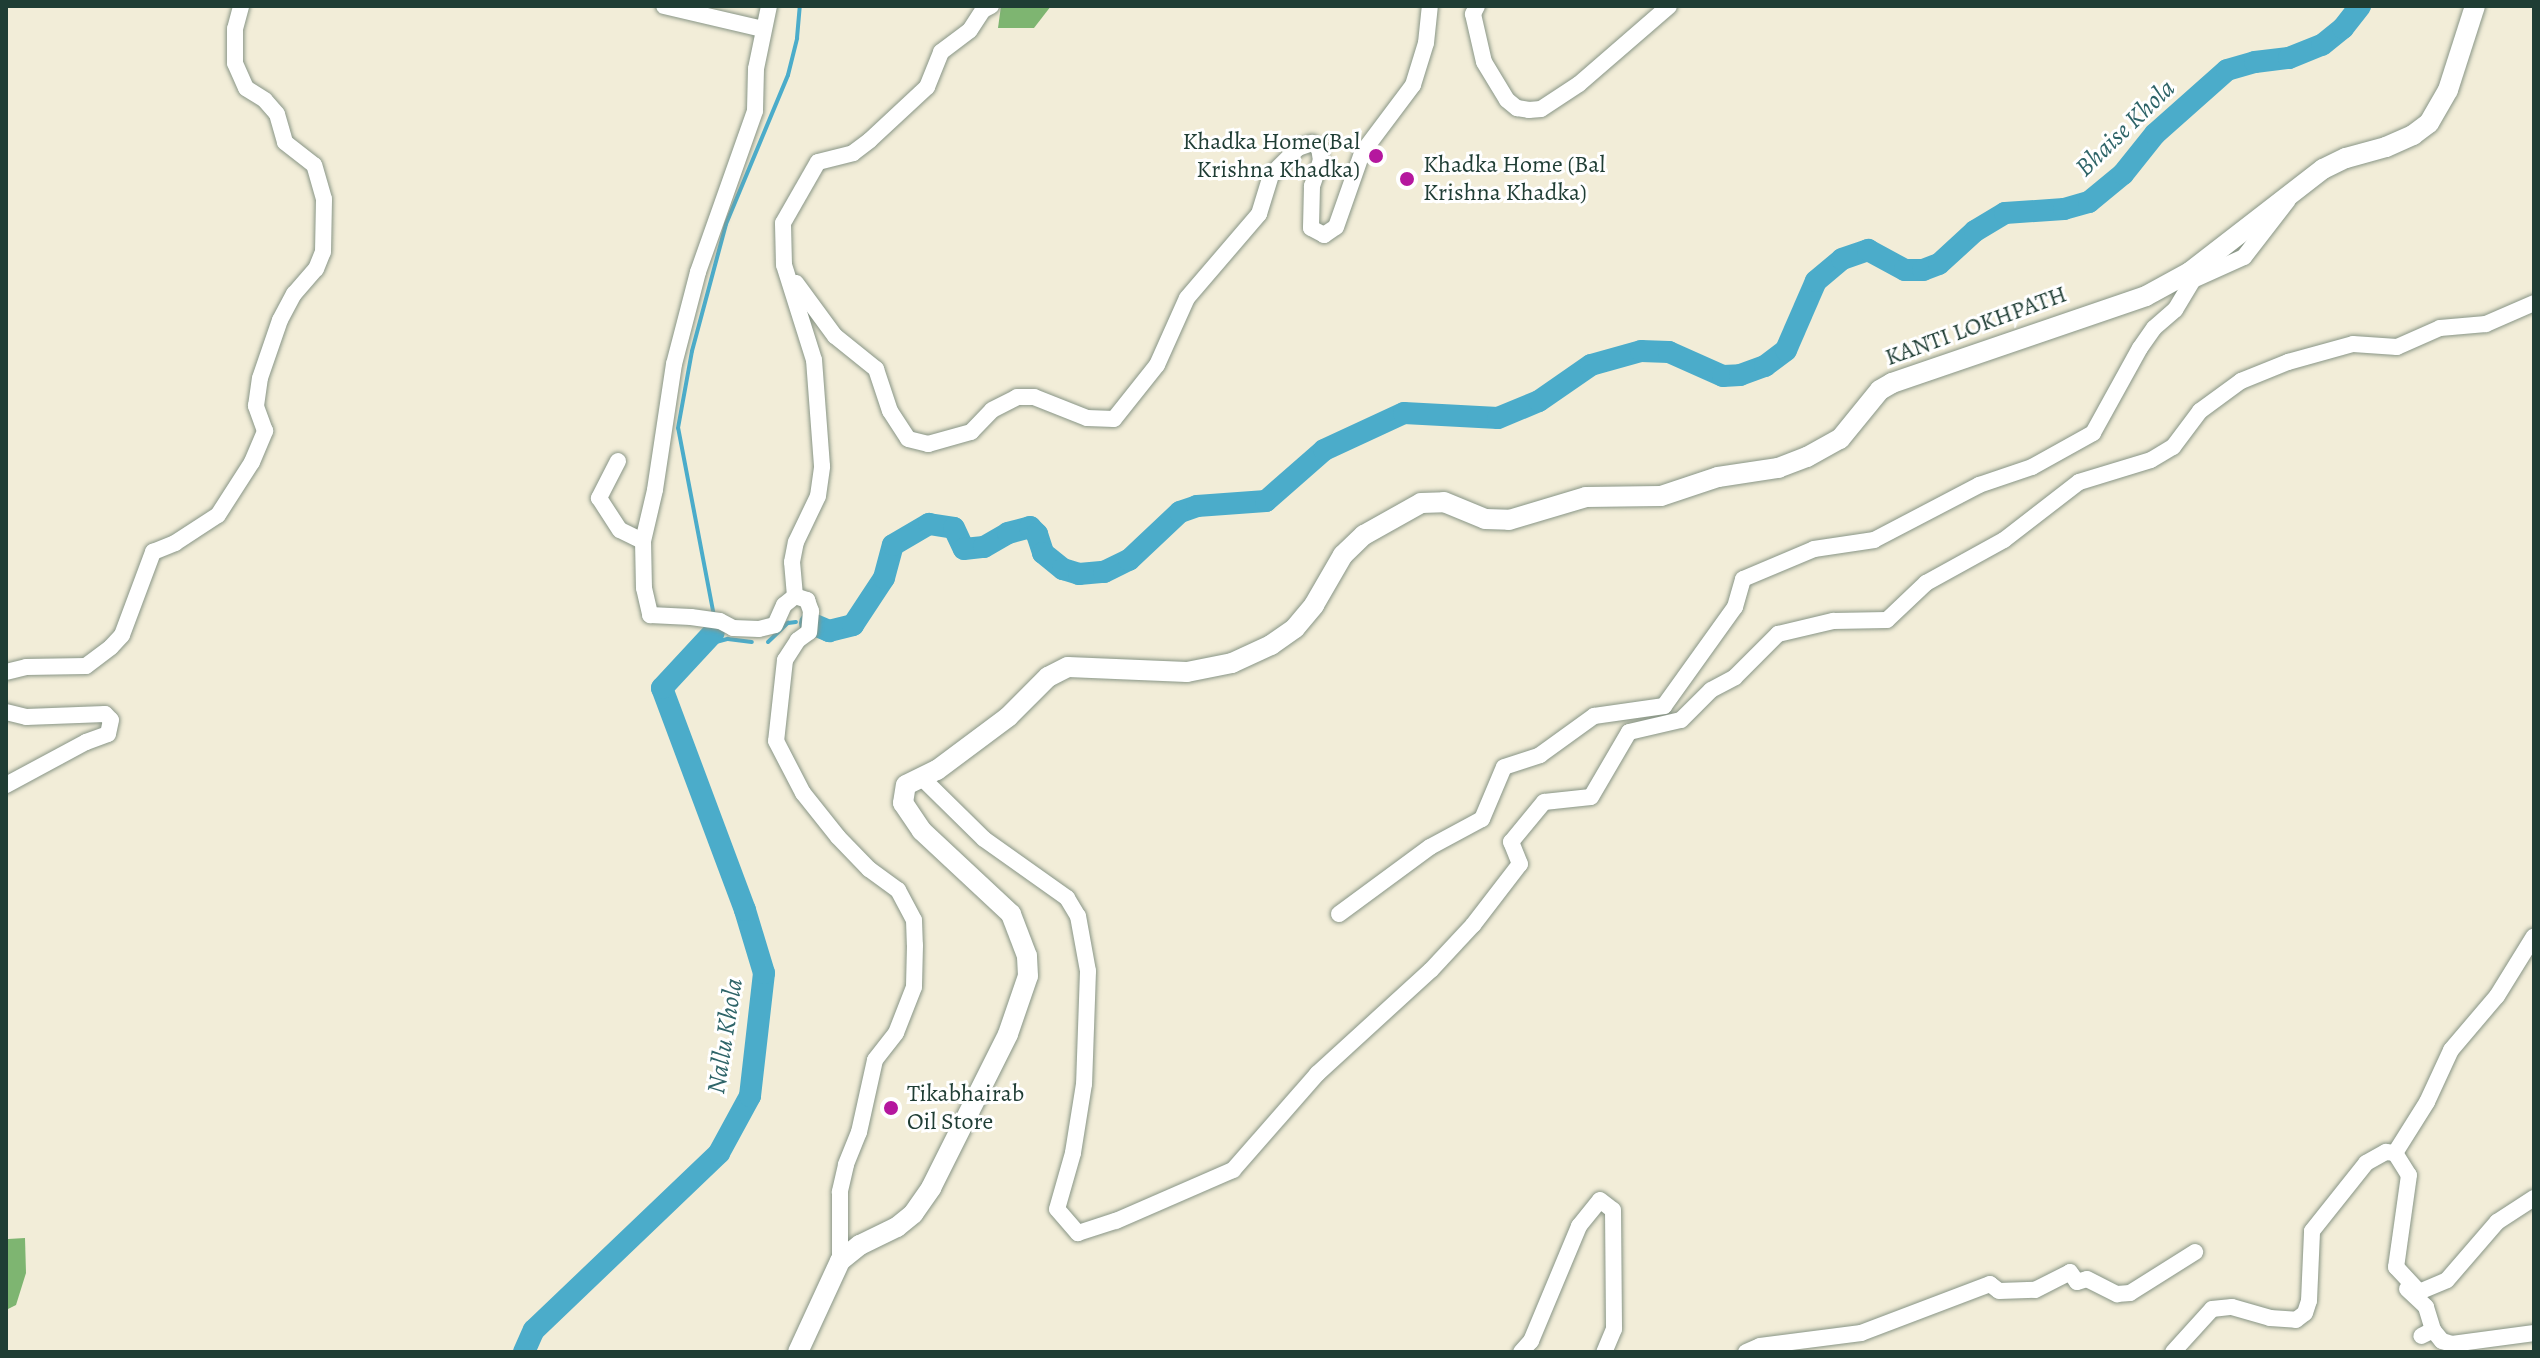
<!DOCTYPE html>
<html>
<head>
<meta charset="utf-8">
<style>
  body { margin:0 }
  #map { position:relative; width:2540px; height:1358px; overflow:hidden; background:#f2edd8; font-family:Alegreya,serif }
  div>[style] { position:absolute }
  .forest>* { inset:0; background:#7eb571 }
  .stream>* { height:4px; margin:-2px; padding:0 2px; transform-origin:2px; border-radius:2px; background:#4bacca }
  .river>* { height:22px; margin:-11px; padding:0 11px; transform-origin:11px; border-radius:11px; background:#4bacca }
  .roads { filter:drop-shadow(0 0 2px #889586) drop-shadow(0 0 2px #889586) }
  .minor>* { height:16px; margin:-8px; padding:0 8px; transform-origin:8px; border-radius:8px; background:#fff }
  .major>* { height:20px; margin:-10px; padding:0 10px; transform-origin:10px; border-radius:10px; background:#fff }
  .dots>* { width:22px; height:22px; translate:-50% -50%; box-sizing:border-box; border:4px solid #fff; border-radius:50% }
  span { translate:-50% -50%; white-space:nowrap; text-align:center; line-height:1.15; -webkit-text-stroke:6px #fff; paint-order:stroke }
  .poi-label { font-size:24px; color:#1f3d34 }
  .right { translate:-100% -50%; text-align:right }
  .left { translate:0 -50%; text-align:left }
  .street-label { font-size:24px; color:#1f3d34 }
  .water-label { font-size:26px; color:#2e6468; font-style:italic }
  .frame { position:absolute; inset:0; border:8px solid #1f3d34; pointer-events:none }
</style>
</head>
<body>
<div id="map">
  <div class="forest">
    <div style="clip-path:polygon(1001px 6px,1051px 6px,1034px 28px,998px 28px)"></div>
    <div style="clip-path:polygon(25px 1238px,26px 1273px,16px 1305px,6px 1310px,8px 1239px)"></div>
  </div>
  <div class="stream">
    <div style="left:714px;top:616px;width:191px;rotate:-100.8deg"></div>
    <div style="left:678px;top:428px;width:78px;rotate:-79.7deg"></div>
    <div style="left:692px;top:351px;width:131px;rotate:-75deg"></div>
    <div style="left:726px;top:224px;width:161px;rotate:-67.4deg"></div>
    <div style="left:788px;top:75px;width:38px;rotate:-76deg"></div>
    <div style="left:797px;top:38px;width:32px;rotate:-85deg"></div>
    <div style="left:768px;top:642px;width:28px;rotate:-44deg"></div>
    <div style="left:788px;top:623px;width:8px;rotate:-7deg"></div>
    <div style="left:701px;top:646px;width:28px;rotate:-15deg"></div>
    <div style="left:728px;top:639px;width:24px;rotate:7deg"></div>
  </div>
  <div class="river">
    <div style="left:810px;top:623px;width:21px;rotate:23deg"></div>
    <div style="left:829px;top:631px;width:25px;rotate:-14deg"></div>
    <div style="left:853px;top:625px;width:56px;rotate:-56.6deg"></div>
    <div style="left:884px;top:578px;width:34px;rotate:-75deg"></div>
    <div style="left:893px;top:545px;width:42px;rotate:-30.3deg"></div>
    <div style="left:929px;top:524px;width:25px;rotate:9deg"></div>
    <div style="left:954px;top:528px;width:23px;rotate:65deg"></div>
    <div style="left:964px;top:549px;width:20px;rotate:-6deg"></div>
    <div style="left:984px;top:547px;width:28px;rotate:-30deg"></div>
    <div style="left:1008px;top:533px;width:23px;rotate:-15deg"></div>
    <div style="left:1030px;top:527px;width:10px;rotate:45deg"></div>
    <div style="left:1037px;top:534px;width:20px;rotate:72deg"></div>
    <div style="left:1043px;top:553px;width:26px;rotate:39deg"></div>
    <div style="left:1063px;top:569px;width:17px;rotate:17deg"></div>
    <div style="left:1079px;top:574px;width:25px;rotate:-5deg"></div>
    <div style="left:1104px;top:572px;width:28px;rotate:-26deg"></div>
    <div style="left:1129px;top:560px;width:70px;rotate:-43.3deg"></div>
    <div style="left:1180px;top:512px;width:18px;rotate:-19deg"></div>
    <div style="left:1197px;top:506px;width:69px;rotate:-4.1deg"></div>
    <div style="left:1266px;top:501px;width:77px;rotate:-41.3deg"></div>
    <div style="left:1324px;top:450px;width:88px;rotate:-24.8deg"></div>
    <div style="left:1404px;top:413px;width:94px;rotate:3deg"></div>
    <div style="left:1498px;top:418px;width:44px;rotate:-22.5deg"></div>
    <div style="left:1539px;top:401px;width:63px;rotate:-34.7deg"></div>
    <div style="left:1591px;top:365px;width:52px;rotate:-15.6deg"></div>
    <div style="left:1641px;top:351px;width:28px;rotate:2deg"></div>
    <div style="left:1669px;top:352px;width:59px;rotate:24deg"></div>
    <div style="left:1723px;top:376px;width:17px;rotate:-3deg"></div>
    <div style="left:1740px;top:375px;width:27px;rotate:-20deg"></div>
    <div style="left:1765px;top:366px;width:26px;rotate:-37deg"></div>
    <div style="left:1786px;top:350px;width:75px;rotate:-66.5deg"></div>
    <div style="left:1816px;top:281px;width:34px;rotate:-40deg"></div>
    <div style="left:1842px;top:259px;width:28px;rotate:-19deg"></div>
    <div style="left:1868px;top:250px;width:42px;rotate:28.4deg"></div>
    <div style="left:1905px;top:270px;width:18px"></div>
    <div style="left:1923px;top:270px;width:17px;rotate:-21deg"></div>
    <div style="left:1939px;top:264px;width:49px;rotate:-42.5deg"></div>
    <div style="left:1975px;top:231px;width:35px;rotate:-31deg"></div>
    <div style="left:2005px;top:213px;width:59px;rotate:-3.9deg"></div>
    <div style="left:2064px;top:209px;width:26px;rotate:-16deg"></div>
    <div style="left:2089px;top:202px;width:44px;rotate:-39.5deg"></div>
    <div style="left:2123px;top:174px;width:51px;rotate:-51.3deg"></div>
    <div style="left:2155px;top:134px;width:96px;rotate:-41.6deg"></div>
    <div style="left:2227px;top:70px;width:29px;rotate:-16deg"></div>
    <div style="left:2255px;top:62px;width:34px;rotate:-7deg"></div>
    <div style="left:2289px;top:58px;width:35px;rotate:-22deg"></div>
    <div style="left:2322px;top:45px;width:27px;rotate:-39deg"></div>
    <div style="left:2343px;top:28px;width:28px;rotate:-52deg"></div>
    <div style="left:524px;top:1352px;width:24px;rotate:-66deg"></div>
    <div style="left:534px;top:1330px;width:256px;rotate:-43.7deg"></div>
    <div style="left:719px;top:1153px;width:65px;rotate:-61.5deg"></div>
    <div style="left:750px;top:1096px;width:124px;rotate:-83.5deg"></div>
    <div style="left:764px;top:973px;width:66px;rotate:-106.8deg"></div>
    <div style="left:745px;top:910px;width:237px;rotate:-110.5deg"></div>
    <div style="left:662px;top:688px;width:76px;rotate:-47.1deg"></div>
  </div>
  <div class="roads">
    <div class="minor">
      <div style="left:664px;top:6px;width:102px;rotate:13.1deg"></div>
      <div style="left:769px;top:6px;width:64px;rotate:101.7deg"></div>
      <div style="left:756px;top:69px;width:42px;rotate:91.4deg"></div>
      <div style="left:755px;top:111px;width:171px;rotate:109.5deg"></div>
      <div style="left:698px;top:272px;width:95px;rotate:104.6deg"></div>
      <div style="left:674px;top:364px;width:127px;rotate:98.6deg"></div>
      <div style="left:655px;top:490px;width:52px;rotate:103.2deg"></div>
      <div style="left:643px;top:541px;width:47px;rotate:88.8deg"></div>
      <div style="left:644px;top:588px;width:28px;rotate:77deg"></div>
      <div style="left:650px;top:615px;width:41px;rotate:2.8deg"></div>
      <div style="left:691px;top:617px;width:29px;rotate:8deg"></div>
      <div style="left:720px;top:621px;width:15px;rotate:28deg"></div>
      <div style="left:733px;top:628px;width:26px;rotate:2deg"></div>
      <div style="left:759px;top:629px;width:16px;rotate:-14deg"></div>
      <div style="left:775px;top:625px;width:22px;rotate:-66deg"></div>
      <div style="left:784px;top:605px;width:14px;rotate:-39deg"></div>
      <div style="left:795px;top:596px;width:34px;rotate:-95deg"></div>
      <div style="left:792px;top:562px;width:20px;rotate:-79deg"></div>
      <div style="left:796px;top:542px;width:51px;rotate:-64.4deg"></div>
      <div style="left:818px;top:496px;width:30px;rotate:-82deg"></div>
      <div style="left:822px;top:466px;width:106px;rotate:-94.3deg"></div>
      <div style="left:814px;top:360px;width:100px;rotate:-107.5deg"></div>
      <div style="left:784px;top:265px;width:42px;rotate:-91.4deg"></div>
      <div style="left:783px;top:223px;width:70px;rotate:-60.2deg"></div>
      <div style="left:818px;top:162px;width:36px;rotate:-14deg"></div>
      <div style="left:853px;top:153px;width:21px;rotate:-37deg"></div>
      <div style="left:870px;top:140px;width:78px;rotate:-42.9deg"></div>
      <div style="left:927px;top:87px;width:38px;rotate:-68deg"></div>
      <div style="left:941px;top:52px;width:36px;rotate:-37deg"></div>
      <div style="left:970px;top:30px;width:24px;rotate:-57deg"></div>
      <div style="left:983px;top:10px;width:9px;rotate:-27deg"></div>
      <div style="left:1477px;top:6px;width:9px;rotate:117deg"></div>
      <div style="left:1473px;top:14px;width:49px;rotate:77.1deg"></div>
      <div style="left:1484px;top:62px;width:44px;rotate:58.8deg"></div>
      <div style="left:1507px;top:100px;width:13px;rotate:39deg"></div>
      <div style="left:1517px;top:108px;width:12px;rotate:9deg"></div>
      <div style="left:1529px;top:110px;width:12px;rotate:-5deg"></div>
      <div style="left:1541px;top:109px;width:45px;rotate:-33.3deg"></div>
      <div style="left:1579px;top:84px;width:119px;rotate:-40.9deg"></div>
      <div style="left:796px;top:283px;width:66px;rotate:53.7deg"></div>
      <div style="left:835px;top:336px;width:53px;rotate:38.8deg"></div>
      <div style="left:876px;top:369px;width:44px;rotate:71.6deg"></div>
      <div style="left:890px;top:411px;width:33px;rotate:57deg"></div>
      <div style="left:908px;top:439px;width:21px;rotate:14deg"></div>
      <div style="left:928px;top:444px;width:45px;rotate:-15.6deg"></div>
      <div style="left:971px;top:432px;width:30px;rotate:-46deg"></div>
      <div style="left:992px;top:410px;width:28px;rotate:-27deg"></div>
      <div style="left:1017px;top:397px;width:17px"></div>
      <div style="left:1034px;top:397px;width:57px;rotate:21.6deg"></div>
      <div style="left:1087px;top:418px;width:27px;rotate:2deg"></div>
      <div style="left:1114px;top:419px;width:69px;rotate:-51.5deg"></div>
      <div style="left:1157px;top:365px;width:73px;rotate:-65.9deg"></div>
      <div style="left:1187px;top:298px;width:111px;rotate:-49.4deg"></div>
      <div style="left:1259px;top:214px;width:41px;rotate:-72.9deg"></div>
      <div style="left:1271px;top:175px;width:38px;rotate:-45deg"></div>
      <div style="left:1298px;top:148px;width:15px;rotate:-20deg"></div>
      <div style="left:1312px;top:143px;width:9px;rotate:36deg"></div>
      <div style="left:1319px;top:148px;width:12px;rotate:81deg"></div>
      <div style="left:1321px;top:160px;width:28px;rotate:109deg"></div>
      <div style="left:1312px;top:186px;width:42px;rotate:91.4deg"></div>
      <div style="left:1311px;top:228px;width:15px;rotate:28deg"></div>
      <div style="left:1324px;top:235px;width:14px;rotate:-34deg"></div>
      <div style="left:1336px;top:227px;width:78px;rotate:-70.6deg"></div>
      <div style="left:1362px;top:153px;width:85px;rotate:-53.1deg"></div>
      <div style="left:1413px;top:85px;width:44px;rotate:-72.8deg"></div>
      <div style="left:1426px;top:43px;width:37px;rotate:-84deg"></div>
      <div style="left:618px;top:461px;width:42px;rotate:117.2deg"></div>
      <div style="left:599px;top:498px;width:38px;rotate:57deg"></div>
      <div style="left:620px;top:530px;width:25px;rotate:26deg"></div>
      <div style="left:795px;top:596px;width:13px;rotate:18deg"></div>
      <div style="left:807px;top:600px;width:12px;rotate:70deg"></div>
      <div style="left:811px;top:611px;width:21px;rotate:95deg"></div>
      <div style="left:809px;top:632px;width:14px;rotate:144deg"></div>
      <div style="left:798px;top:640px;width:24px;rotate:123deg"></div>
      <div style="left:785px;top:660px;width:81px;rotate:96.3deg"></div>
      <div style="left:776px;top:741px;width:59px;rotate:62.6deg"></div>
      <div style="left:803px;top:793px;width:56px;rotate:51.5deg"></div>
      <div style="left:838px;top:837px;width:45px;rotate:45.9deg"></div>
      <div style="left:869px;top:869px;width:36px;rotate:36deg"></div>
      <div style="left:898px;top:890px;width:34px;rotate:62deg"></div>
      <div style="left:914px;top:920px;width:25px;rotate:88deg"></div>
      <div style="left:915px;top:945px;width:42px;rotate:91.4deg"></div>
      <div style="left:914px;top:987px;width:49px;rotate:111.4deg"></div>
      <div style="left:896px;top:1033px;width:34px;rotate:128deg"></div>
      <div style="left:875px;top:1060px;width:74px;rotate:102.5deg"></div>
      <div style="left:859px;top:1132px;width:35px;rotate:112deg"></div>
      <div style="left:846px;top:1165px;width:28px;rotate:103deg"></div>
      <div style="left:840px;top:1192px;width:69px;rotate:90deg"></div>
      <div style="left:6px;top:672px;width:21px;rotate:-14deg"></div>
      <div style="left:26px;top:667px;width:60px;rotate:-1deg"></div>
      <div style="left:86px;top:666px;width:31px;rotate:-37deg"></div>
      <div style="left:111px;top:647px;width:16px;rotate:-47deg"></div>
      <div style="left:122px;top:635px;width:89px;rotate:-69.5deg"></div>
      <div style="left:153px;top:552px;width:24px;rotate:-22deg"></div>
      <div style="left:175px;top:543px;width:51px;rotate:-33.1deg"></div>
      <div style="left:218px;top:515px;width:63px;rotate:-57.3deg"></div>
      <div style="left:252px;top:462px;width:34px;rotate:-67deg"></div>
      <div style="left:265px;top:431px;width:27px;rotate:-110deg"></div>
      <div style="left:256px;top:406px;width:28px;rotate:-82deg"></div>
      <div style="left:260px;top:378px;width:61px;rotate:-71deg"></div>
      <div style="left:280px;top:320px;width:30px;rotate:-62deg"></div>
      <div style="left:294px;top:294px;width:33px;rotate:-49deg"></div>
      <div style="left:316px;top:269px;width:18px;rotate:-68deg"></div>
      <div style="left:323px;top:252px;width:53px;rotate:-88.9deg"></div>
      <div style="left:324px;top:199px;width:35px;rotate:-106deg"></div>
      <div style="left:314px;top:165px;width:37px;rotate:-142deg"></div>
      <div style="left:285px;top:142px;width:29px;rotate:-106deg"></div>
      <div style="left:277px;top:114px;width:18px;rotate:-131deg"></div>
      <div style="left:265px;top:100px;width:22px;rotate:-148deg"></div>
      <div style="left:246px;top:88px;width:27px;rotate:-114deg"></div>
      <div style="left:235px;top:63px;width:34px;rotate:-90deg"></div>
      <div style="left:235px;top:29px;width:24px;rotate:-75deg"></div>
      <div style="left:6px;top:712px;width:21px;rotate:14deg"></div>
      <div style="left:26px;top:717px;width:79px;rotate:-2.2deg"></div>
      <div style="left:105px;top:714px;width:8px;rotate:45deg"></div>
      <div style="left:111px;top:720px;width:14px;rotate:102deg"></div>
      <div style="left:108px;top:734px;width:23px;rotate:160deg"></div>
      <div style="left:86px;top:742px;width:91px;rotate:151.7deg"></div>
      <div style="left:921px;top:777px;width:88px;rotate:44.5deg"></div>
      <div style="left:984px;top:839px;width:102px;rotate:35.4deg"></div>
      <div style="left:1067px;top:898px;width:21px;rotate:59deg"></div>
      <div style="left:1078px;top:916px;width:56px;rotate:79.7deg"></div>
      <div style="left:1088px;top:971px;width:113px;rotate:92deg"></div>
      <div style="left:1084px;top:1084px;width:70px;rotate:99.1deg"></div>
      <div style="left:1073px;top:1153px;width:58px;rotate:105.9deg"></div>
      <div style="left:1057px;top:1209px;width:32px;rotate:49deg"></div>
      <div style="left:1078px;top:1233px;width:40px;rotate:-18deg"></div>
      <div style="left:1116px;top:1221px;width:128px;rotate:-23.6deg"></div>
      <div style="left:1233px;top:1170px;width:128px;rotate:-48.8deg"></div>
      <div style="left:1317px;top:1074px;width:154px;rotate:-42.4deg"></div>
      <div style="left:1431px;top:970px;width:62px;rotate:-47deg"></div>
      <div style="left:1473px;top:925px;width:77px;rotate:-52.4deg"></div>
      <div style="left:1520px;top:864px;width:24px;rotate:-112deg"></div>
      <div style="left:1511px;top:842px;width:52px;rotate:-50.5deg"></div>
      <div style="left:1544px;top:802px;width:47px;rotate:-6.1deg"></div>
      <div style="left:1591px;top:797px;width:75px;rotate:-59.7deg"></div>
      <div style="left:1629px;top:732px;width:53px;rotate:-13deg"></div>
      <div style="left:1681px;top:720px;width:42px;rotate:-45deg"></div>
      <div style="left:1711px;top:690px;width:27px;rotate:-28deg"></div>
      <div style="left:1735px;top:677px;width:61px;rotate:-45deg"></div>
      <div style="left:1778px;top:634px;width:57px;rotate:-13.3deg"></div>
      <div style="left:1833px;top:621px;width:54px;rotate:-1.1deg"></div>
      <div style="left:1887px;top:620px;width:54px;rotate:-43.5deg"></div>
      <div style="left:1926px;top:583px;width:89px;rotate:-28.9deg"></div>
      <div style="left:2004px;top:540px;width:95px;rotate:-37.7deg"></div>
      <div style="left:2079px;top:482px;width:75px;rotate:-17deg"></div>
      <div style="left:2151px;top:460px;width:26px;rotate:-31deg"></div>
      <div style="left:2173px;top:447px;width:45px;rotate:-53.1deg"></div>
      <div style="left:2200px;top:411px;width:51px;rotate:-36.2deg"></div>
      <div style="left:2241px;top:381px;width:51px;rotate:-22deg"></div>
      <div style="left:2288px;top:362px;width:67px;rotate:-15.5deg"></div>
      <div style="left:2353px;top:344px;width:44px;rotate:3.9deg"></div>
      <div style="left:2397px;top:347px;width:47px;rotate:-23.8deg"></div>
      <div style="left:2440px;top:328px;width:46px;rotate:-5deg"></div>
      <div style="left:2486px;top:324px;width:52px;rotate:-23.6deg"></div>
      <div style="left:1339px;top:914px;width:113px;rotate:-36.4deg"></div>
      <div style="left:1430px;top:847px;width:59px;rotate:-28.3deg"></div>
      <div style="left:1482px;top:819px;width:56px;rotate:-67.1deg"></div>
      <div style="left:1504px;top:767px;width:38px;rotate:-18deg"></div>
      <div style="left:1540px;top:755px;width:67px;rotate:-35.8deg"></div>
      <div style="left:1594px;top:716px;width:71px;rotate:-8.1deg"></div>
      <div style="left:1664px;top:706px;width:122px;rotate:-54.4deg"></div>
      <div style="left:1735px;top:607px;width:29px;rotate:-74deg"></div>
      <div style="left:1743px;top:579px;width:77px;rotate:-22.9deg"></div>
      <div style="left:1814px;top:549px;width:61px;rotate:-8.5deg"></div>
      <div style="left:1874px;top:540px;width:119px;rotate:-27.6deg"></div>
      <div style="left:1979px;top:485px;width:56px;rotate:-18.8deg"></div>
      <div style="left:2032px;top:467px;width:70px;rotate:-29.1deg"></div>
      <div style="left:2093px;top:433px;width:97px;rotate:-61.1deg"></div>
      <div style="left:2140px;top:348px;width:24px;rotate:-55deg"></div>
      <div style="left:2154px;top:328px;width:28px;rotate:-41deg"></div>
      <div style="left:2175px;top:310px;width:35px;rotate:-59deg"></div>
      <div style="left:2193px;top:280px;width:56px;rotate:-24.3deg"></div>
      <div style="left:2244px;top:257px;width:72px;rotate:-52.3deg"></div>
      <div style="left:2395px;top:1153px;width:26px;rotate:58deg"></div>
      <div style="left:2409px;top:1175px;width:93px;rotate:98deg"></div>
      <div style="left:2396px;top:1267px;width:34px;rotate:47deg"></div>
      <div style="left:2419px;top:1292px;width:30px;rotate:-23deg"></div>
      <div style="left:2447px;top:1280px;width:77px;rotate:-49.2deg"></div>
      <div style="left:2497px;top:1222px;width:44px;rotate:-33deg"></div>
      <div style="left:2395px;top:1153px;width:60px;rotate:-57.9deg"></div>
      <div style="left:2427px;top:1102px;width:57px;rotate:-65.2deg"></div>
      <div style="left:2451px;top:1050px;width:71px;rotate:-49.6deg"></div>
      <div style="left:2497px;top:996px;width:70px;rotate:-58.3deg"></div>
      <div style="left:2407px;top:1289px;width:26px;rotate:43deg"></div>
      <div style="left:2426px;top:1307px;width:24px;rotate:73deg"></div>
      <div style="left:2433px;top:1330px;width:13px;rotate:153deg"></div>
      <div style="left:2433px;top:1330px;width:14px;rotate:51deg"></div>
      <div style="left:2442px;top:1341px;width:10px;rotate:17deg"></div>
      <div style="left:2452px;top:1344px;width:83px;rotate:-7.6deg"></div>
      <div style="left:1521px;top:1352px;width:15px;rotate:-48deg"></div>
      <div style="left:1531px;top:1341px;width:125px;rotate:-67.3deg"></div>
      <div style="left:1579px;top:1226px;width:33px;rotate:-51deg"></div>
      <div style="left:1600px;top:1200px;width:16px;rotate:38deg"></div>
      <div style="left:1613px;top:1210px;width:119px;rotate:89.5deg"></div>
      <div style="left:1614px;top:1329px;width:25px;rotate:113deg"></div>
      <div style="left:1746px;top:1352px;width:15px;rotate:-23deg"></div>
      <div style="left:1760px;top:1346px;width:102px;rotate:-7.3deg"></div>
      <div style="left:1861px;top:1333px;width:138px;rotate:-20.8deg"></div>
      <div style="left:1990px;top:1284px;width:11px;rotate:38deg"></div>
      <div style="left:1999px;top:1291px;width:36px;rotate:-2deg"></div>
      <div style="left:2035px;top:1290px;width:39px;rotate:-27deg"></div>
      <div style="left:2070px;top:1272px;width:12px;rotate:55deg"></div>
      <div style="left:2077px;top:1282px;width:10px;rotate:-17deg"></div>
      <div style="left:2087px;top:1279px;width:34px;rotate:27deg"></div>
      <div style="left:2117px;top:1294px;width:13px;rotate:-4deg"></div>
      <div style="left:2130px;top:1293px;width:77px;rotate:-32.2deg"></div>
      <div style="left:2173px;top:1352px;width:58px;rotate:-47.8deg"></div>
      <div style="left:2212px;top:1309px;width:20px;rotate:-6deg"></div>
      <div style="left:2232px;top:1307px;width:40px;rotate:16deg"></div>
      <div style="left:2270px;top:1318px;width:26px;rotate:4deg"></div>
      <div style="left:2296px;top:1320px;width:11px;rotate:-38deg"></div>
      <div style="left:2305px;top:1313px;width:13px;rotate:-72deg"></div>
      <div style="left:2309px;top:1301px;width:70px;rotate:-87.5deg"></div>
      <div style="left:2312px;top:1231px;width:87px;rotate:-51.5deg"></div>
      <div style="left:2366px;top:1163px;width:23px;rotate:-29deg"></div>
      <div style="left:2386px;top:1152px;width:9px;rotate:6deg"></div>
    </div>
    <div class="major">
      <div style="left:798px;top:1352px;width:100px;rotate:-65.2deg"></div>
      <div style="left:840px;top:1261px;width:26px;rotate:-39deg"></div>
      <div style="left:860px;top:1245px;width:41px;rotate:-25.9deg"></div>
      <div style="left:897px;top:1227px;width:21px;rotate:-39deg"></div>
      <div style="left:913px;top:1214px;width:32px;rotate:-55deg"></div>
      <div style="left:931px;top:1188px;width:172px;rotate:-63.4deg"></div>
      <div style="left:1008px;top:1034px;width:61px;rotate:-71deg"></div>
      <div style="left:1028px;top:976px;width:20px;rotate:-93deg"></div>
      <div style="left:1027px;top:956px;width:45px;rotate:-110.9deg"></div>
      <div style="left:1011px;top:914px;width:122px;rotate:-137deg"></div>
      <div style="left:922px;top:831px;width:34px;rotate:-124deg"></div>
      <div style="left:903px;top:803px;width:18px;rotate:-81deg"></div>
      <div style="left:906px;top:785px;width:34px;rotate:-26deg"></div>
      <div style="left:937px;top:770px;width:89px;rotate:-36.7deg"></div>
      <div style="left:1008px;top:717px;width:57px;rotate:-45deg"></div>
      <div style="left:1048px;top:677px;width:22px;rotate:-27deg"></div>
      <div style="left:1068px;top:667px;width:119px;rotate:2.4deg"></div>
      <div style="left:1187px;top:672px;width:46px;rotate:-11.3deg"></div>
      <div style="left:1232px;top:663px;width:43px;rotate:-24.8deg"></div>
      <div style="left:1271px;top:645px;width:29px;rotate:-35deg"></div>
      <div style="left:1295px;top:628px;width:30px;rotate:-50deg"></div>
      <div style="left:1314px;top:605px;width:58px;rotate:-59.9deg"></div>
      <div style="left:1343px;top:555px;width:29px;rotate:-44deg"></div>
      <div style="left:1364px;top:535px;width:65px;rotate:-29.3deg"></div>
      <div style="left:1421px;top:503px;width:23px;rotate:-2deg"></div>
      <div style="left:1444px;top:502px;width:44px;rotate:22.5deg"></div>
      <div style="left:1485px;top:519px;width:24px;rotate:2deg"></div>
      <div style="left:1509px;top:520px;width:80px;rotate:-16.6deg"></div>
      <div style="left:1586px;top:497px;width:75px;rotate:-0.8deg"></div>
      <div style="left:1661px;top:496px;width:60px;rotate:-18.4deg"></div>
      <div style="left:1718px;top:477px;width:61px;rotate:-8.5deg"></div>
      <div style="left:1778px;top:468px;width:31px;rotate:-21deg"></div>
      <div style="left:1807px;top:457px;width:38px;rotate:-29deg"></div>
      <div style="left:1840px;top:439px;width:63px;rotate:-50.8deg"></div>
      <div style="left:1880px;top:390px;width:14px;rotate:-30deg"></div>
      <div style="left:1892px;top:383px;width:268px;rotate:-18.9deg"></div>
      <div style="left:2146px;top:296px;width:50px;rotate:-28.6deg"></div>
      <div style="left:2190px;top:272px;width:168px;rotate:-37.8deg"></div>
      <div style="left:2323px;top:169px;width:25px;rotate:-26deg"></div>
      <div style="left:2346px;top:158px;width:41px;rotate:-15.4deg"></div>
      <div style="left:2386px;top:147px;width:30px;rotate:-24deg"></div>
      <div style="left:2413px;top:135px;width:20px;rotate:-37deg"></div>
      <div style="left:2429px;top:123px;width:38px;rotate:-60deg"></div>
      <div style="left:2448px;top:90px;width:88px;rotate:-72.2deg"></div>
    </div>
  </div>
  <div class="dots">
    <div style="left:1376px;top:156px;background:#b5179e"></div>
    <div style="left:1407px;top:179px;background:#b5179e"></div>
    <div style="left:891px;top:1108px;background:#b5179e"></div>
  </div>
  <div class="poi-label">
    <span class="right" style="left:1360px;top:156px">Khadka Home(Bal<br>Krishna Khadka)</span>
    <span class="left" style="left:1423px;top:179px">Khadka Home (Bal<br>Krishna Khadka)</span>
    <span class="left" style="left:907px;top:1108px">Tikabhairab<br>Oil Store</span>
  </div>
  <div class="street-label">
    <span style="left:1976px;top:326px;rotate:-20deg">KANTI LOKHPATH</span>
  </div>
  <div class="water-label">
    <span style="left:2125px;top:128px;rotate:-44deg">Bhaise Khola</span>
    <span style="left:725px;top:1036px;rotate:-81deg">Nallu Khola</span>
  </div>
  <div class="frame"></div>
</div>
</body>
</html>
